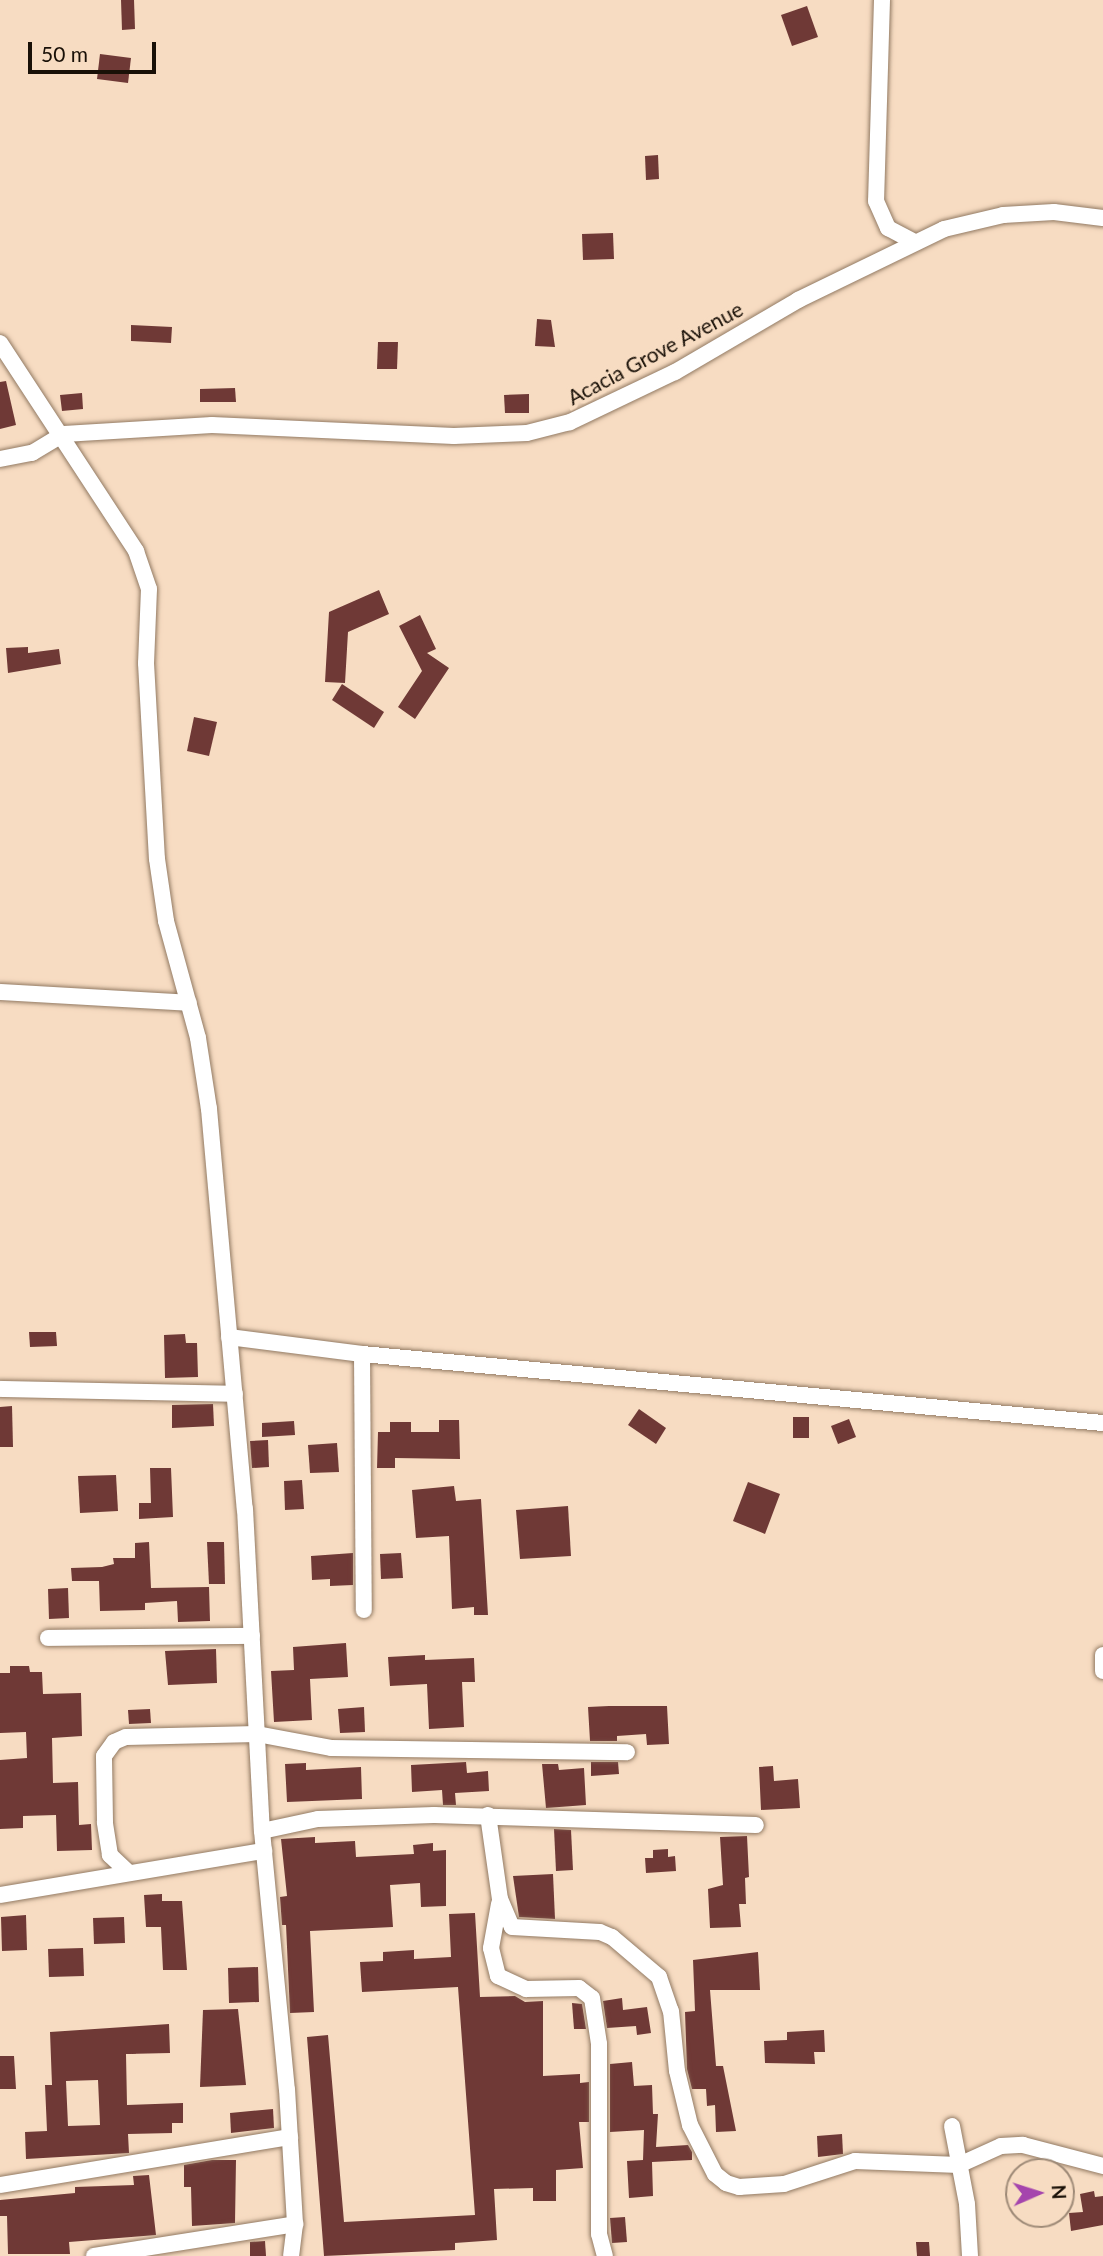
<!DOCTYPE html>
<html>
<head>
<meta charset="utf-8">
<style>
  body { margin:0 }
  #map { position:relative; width:1103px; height:2256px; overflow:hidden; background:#f7dcc2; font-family:Lato,sans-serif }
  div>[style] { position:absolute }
  .building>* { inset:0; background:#6f3936 }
  .roads { filter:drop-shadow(0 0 2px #927a63) drop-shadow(0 0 2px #927a63) }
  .street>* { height:16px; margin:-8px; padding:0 8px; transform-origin:8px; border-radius:8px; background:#fff }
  span { translate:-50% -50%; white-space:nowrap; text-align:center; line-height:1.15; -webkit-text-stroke:7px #f7dcc2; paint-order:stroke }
  .street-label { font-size:21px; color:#191007 }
  .north { position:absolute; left:1005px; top:2158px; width:70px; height:70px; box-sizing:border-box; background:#f7dcc2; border:2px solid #9e8a77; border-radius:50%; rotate:87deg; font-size:19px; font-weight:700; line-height:28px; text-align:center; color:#191007 }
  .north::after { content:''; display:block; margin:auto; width:24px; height:32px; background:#a545ad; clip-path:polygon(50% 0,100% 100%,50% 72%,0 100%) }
  .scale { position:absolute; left:28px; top:42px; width:128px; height:32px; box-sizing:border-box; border:4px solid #191007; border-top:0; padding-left:9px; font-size:21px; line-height:24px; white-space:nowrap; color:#191007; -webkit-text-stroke:5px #f7dcc2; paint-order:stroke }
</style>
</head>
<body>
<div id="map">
  <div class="building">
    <div style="clip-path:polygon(121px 0,134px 0,135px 29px,122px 30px)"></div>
    <div style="clip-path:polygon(807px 6px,818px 37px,792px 46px,781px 15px)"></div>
    <div style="clip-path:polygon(100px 54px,131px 58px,128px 83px,97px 79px)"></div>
    <div style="clip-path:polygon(658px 155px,659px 179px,646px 180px,645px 156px)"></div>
    <div style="clip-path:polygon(613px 233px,614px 259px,583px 260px,582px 234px)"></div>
    <div style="clip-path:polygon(537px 319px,551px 320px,555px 347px,535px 346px)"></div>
    <div style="clip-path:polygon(131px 325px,172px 327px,171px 343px,131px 341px)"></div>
    <div style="clip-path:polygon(378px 342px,398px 342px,397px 369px,377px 369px)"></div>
    <div style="clip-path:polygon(6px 381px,16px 425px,0 429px,0 382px)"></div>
    <div style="clip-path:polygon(235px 388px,236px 402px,200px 402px,200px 389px)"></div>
    <div style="clip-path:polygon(82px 393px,83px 409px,62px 411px,60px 395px)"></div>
    <div style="clip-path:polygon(529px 394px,529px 413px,505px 413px,504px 395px)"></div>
    <div style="clip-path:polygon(379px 590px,389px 614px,348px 632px,345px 683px,325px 682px,329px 612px)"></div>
    <div style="clip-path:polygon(420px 615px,436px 649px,427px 653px,449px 668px,415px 719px,398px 707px,422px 671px,399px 626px)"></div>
    <div style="clip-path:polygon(28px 647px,28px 653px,59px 649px,61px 664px,8px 673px,6px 648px)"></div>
    <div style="clip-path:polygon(342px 684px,384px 712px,374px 728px,332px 700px)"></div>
    <div style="clip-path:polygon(194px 717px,217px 722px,209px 756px,187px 751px)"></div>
    <div style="clip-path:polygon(29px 1332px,56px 1332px,57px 1346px,30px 1347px)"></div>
    <div style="clip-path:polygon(185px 1334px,186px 1343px,197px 1343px,198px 1377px,165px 1378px,164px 1335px)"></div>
    <div style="clip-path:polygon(213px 1404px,214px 1426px,172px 1428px,172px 1405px)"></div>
    <div style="clip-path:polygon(12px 1406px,13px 1447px,0 1447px,0 1407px)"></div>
    <div style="clip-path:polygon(639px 1409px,666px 1428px,656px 1444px,628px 1425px)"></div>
    <div style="clip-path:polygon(793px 1417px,809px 1417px,809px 1438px,793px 1438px)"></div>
    <div style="clip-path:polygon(849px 1419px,856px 1437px,838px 1444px,831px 1426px)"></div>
    <div style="clip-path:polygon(439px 1420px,459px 1420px,460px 1459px,395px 1458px,395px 1468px,377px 1468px,378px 1432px,390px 1432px,390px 1422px,411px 1422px,411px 1432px,439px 1432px)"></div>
    <div style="clip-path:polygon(294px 1421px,295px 1435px,262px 1437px,262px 1423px)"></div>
    <div style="clip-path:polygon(268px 1440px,269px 1467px,252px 1468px,250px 1441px)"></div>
    <div style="clip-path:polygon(337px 1443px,339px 1472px,310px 1473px,308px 1445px)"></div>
    <div style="clip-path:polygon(150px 1468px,171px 1468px,173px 1517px,139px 1519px,139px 1503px,151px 1503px)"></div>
    <div style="clip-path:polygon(116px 1475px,118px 1511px,80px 1513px,78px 1476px)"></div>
    <div style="clip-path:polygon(302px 1480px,304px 1509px,285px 1510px,284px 1481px)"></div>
    <div style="clip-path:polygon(748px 1482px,780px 1494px,765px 1534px,733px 1521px)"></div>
    <div style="clip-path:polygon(454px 1486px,456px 1501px,481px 1499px,488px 1615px,474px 1615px,474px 1607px,452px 1609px,449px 1536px,416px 1538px,412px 1490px)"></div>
    <div style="clip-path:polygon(568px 1506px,571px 1556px,520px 1559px,516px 1510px)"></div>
    <div style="clip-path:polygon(149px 1542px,151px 1588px,209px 1587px,210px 1621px,178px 1622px,177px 1601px,145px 1603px,145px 1610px,100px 1611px,99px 1581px,72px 1581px,71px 1568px,102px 1567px,114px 1564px,113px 1558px,135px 1558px,135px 1543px)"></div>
    <div style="clip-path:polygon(207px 1542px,224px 1542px,225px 1584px,209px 1584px)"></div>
    <div style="clip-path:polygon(353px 1553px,353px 1585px,330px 1586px,330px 1579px,312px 1580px,311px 1556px)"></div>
    <div style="clip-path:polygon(401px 1553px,403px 1578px,381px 1579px,380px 1554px)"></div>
    <div style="clip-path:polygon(68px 1588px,69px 1618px,49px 1619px,48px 1589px)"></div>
    <div style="clip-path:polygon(346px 1643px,348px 1677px,310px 1679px,312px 1720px,274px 1722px,271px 1671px,294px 1670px,293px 1647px)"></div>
    <div style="clip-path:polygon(216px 1649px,217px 1683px,168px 1685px,165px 1651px)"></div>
    <div style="clip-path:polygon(425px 1655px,425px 1660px,474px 1658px,475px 1682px,462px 1682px,464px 1727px,429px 1729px,427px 1684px,390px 1686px,388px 1657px)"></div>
    <div style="clip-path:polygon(10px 1666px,29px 1666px,30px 1672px,42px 1672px,43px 1694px,81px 1693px,82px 1736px,52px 1738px,53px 1783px,78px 1782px,79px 1825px,91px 1824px,92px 1850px,57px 1851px,56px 1815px,23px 1816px,23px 1828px,0 1829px,0 1760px,27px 1758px,26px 1732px,0 1733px,0 1673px,10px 1673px)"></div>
    <div style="clip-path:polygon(609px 1706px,667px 1706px,669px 1744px,647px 1745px,646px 1734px,617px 1736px,617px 1741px,590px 1741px,588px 1707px)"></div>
    <div style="clip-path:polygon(364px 1707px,365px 1732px,340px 1733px,338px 1709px)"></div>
    <div style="clip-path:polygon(150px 1709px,151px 1723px,129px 1724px,128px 1710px)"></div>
    <div style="clip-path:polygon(466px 1762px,467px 1773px,488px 1771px,489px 1791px,455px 1793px,456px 1805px,443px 1805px,442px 1790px,412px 1792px,411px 1765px)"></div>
    <div style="clip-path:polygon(591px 1762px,618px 1762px,619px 1774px,591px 1776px)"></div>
    <div style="clip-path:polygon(306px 1763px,306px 1770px,361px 1767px,362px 1799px,287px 1802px,285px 1764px)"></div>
    <div style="clip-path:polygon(542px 1764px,558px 1764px,559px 1770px,584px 1768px,586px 1805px,546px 1808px)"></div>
    <div style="clip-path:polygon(773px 1766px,774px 1781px,798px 1779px,800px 1808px,761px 1810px,759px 1767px)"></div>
    <div style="clip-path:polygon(554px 1829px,571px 1830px,573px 1870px,556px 1871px)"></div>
    <div style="clip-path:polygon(747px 1836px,749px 1877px,745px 1878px,746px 1904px,739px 1904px,741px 1927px,710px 1928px,708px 1889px,723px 1885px,720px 1837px)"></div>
    <div style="clip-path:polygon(315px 1837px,315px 1843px,355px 1841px,356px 1857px,414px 1854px,413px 1845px,433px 1843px,433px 1851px,446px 1850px,446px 1906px,421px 1907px,420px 1883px,390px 1885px,393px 1927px,310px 1931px,314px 2012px,290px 2013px,286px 1925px,282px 1925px,280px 1897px,287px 1896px,281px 1839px)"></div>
    <div style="clip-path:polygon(668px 1849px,668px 1857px,675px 1856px,676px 1871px,646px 1873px,645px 1858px,653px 1858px,653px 1850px)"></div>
    <div style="clip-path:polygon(553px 1874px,555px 1919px,519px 1917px,513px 1876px)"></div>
    <div style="clip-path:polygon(162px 1894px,162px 1901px,182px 1901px,187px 1970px,163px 1970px,161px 1927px,146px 1927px,144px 1895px)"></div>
    <div style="clip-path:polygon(475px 1913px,480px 1997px,515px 1996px,525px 2002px,543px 2001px,543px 2076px,580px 2074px,580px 2083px,589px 2082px,589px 2122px,579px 2122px,583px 2168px,556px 2170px,556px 2201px,533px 2201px,533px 2188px,494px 2189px,497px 2240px,455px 2243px,455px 2250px,324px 2256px,307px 2037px,328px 2035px,344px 2222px,475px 2215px,458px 1987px,362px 1992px,360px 1962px,383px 1961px,383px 1952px,414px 1950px,414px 1959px,451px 1957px,449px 1914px)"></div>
    <div style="clip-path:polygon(26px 1915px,27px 1950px,2px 1951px,1px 1917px)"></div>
    <div style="clip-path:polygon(124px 1917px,125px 1943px,94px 1944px,93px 1918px)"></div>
    <div style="clip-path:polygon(83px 1948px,84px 1976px,49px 1977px,48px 1949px)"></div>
    <div style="clip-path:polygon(758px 1952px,760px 1990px,710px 1990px,716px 2066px,723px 2066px,736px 2131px,716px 2132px,715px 2105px,707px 2106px,706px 2089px,692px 2089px,687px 2069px,685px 2012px,695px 2011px,693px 1960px)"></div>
    <div style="clip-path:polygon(258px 1967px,259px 2002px,229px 2003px,228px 1968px)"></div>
    <div style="clip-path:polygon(622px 1998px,623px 2010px,647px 2007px,651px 2033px,637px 2035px,636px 2026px,607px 2028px,603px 2001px)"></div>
    <div style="clip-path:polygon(572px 2003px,582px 2004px,586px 2029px,574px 2029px)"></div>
    <div style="clip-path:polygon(238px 2009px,246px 2085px,200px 2087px,203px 2010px)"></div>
    <div style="clip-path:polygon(evenodd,169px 2024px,170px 2053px,126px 2054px,127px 2105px,183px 2103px,183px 2123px,172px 2123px,172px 2133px,128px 2134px,129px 2153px,26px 2159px,25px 2132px,47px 2131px,45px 2085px,52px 2085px,50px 2032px,169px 2024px,98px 2080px,100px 2125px,68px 2126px,66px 2081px,98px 2080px)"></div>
    <div style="clip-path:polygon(824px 2030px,825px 2052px,814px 2052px,815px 2064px,765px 2063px,764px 2041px,787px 2040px,787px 2032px)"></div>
    <div style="clip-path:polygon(0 2056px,14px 2056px,16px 2089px,0 2089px)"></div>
    <div style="clip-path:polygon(632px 2062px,634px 2086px,652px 2085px,653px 2114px,658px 2114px,656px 2147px,688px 2145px,692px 2152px,692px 2160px,652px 2162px,653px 2196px,629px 2198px,627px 2161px,643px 2160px,644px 2130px,610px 2132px,610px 2064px)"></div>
    <div style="clip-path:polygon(273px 2109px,274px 2128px,231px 2133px,230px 2113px)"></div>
    <div style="clip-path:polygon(842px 2134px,843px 2154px,818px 2157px,817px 2136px)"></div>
    <div style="clip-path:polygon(212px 2160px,236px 2160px,235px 2223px,192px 2226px,191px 2187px,184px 2187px,184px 2165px)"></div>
    <div style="clip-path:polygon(149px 2175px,156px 2235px,69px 2242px,70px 2254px,8px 2254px,7px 2216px,0 2216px,0 2200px,75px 2193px,75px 2187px,134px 2185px,133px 2176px)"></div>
    <div style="clip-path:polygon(1094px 2191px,1095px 2197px,1103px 2196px,1103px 2225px,1071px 2231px,1069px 2213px,1083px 2212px,1080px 2194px)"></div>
    <div style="clip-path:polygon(625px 2217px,627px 2242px,612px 2243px,610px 2218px)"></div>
    <div style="clip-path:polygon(265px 2241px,266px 2256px,250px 2256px,250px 2242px)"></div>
    <div style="clip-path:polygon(916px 2242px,929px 2242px,930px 2256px,917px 2256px)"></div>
  </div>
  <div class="roads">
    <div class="street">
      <div style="left:882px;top:0;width:201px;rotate:91.7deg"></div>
      <div style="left:876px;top:201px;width:30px;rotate:66deg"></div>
      <div style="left:888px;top:228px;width:27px;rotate:28deg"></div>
      <div style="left:0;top:343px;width:249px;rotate:56.8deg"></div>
      <div style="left:136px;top:551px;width:40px;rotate:71.1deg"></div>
      <div style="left:149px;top:589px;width:74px;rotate:92.3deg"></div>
      <div style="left:146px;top:663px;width:196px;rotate:86.8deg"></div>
      <div style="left:157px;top:859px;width:63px;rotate:81.7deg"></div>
      <div style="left:166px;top:921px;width:121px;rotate:74.7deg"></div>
      <div style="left:198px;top:1038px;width:72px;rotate:81.2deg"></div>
      <div style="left:209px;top:1109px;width:402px;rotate:84.9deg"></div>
      <div style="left:245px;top:1509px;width:322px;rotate:87deg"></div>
      <div style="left:262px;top:1831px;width:259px;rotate:84.5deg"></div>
      <div style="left:287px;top:2089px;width:135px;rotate:86.6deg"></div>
      <div style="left:295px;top:2224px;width:32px;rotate:97deg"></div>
      <div style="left:0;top:459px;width:33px;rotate:-11deg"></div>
      <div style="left:32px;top:453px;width:37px;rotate:-31deg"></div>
      <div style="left:64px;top:434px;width:148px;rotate:-3.5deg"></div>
      <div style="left:212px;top:425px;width:242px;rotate:2.6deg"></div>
      <div style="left:454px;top:436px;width:73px;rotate:-2.4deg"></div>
      <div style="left:527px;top:433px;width:44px;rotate:-14.3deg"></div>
      <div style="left:570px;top:422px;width:116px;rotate:-25.5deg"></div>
      <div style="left:675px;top:372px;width:143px;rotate:-30.3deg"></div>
      <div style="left:798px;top:300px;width:162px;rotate:-25.9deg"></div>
      <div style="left:944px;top:229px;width:61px;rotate:-13.3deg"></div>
      <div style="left:1003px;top:215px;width:51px;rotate:-3.4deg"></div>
      <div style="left:1054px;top:212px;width:49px;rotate:7deg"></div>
      <div style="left:0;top:992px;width:189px;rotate:3.3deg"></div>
      <div style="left:229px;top:1337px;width:134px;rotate:7.3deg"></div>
      <div style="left:362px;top:1354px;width:744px;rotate:5.32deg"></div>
      <div style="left:362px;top:1354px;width:256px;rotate:89.6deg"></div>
      <div style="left:0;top:1389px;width:235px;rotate:1.2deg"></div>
      <div style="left:48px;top:1638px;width:204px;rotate:-0.6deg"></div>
      <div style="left:1103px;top:1655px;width:16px;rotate:90deg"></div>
      <div style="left:488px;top:1815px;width:85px;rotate:81.9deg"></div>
      <div style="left:500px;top:1899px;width:30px;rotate:67deg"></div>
      <div style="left:512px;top:1927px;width:88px;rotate:3.3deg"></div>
      <div style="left:600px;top:1932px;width:13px;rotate:23deg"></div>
      <div style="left:612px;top:1937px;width:62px;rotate:40.4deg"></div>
      <div style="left:659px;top:1977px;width:36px;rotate:71deg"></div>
      <div style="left:671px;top:2011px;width:60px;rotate:84.3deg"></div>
      <div style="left:677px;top:2071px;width:56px;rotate:76.5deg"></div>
      <div style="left:690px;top:2125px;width:55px;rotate:63deg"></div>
      <div style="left:715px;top:2174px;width:14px;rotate:39deg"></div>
      <div style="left:726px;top:2183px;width:14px;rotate:17deg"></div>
      <div style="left:739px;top:2187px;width:45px;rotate:-3.8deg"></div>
      <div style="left:784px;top:2184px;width:75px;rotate:-17.9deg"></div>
      <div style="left:855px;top:2161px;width:104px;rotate:2.2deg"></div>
      <div style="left:959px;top:2165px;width:46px;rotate:-24.3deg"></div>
      <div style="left:1001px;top:2146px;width:22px;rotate:-3deg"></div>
      <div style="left:1023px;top:2145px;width:83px;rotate:14.7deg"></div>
      <div style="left:262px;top:1831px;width:57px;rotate:-12.1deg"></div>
      <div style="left:318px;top:1819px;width:116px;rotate:-2deg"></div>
      <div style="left:434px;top:1815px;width:322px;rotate:1.8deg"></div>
      <div style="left:128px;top:1872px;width:25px;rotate:-137deg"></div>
      <div style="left:110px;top:1855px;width:33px;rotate:-99deg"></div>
      <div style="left:105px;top:1822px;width:66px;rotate:-90.9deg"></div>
      <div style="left:104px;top:1756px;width:17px;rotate:-54deg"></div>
      <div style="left:114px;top:1742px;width:13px;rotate:-23deg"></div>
      <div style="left:126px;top:1737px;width:131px;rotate:-1.3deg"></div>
      <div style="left:257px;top:1734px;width:75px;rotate:10.7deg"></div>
      <div style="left:331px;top:1748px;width:296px;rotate:0.8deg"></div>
      <div style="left:0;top:1895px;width:268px;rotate:-9.5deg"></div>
      <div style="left:499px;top:1904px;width:45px;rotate:100.3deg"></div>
      <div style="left:491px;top:1948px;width:29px;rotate:76deg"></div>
      <div style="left:498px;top:1976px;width:31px;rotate:25deg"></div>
      <div style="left:526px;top:1989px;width:53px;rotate:-1.1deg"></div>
      <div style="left:579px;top:1988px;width:16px;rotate:38deg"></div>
      <div style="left:592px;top:1998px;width:47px;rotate:81.3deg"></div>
      <div style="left:599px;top:2044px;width:190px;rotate:90deg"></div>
      <div style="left:599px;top:2234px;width:23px;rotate:75deg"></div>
      <div style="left:952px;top:2126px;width:79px;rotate:79.1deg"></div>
      <div style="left:967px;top:2204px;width:52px;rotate:86.7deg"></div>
      <div style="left:0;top:2185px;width:294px;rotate:-9.4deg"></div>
      <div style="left:94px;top:2256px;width:204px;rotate:-9deg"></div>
    </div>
  </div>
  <div class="street-label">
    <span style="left:655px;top:353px;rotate:-28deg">Acacia Grove Avenue</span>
  </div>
  <div class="north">N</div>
  <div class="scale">50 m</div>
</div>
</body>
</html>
